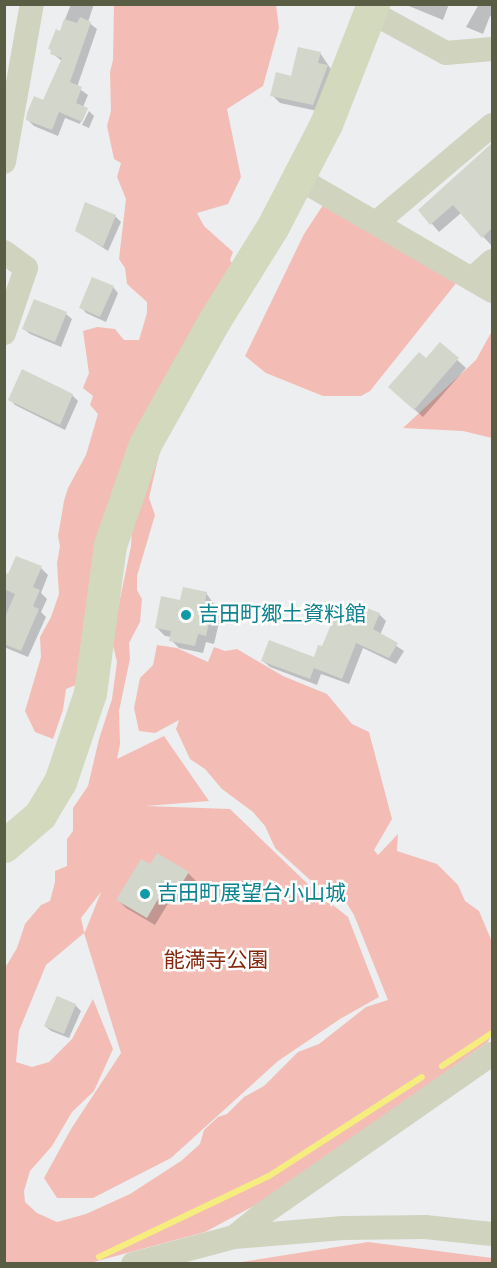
<!DOCTYPE html>
<html>
<head>
<meta charset="utf-8">
<style>
  body { margin:0 }
  #map { position:relative; width:497px; height:1268px; overflow:hidden; background:#edeef0; font-family:"Sofia Sans Condensed","Noto Sans JP",sans-serif }
  div>[style] { position:absolute }
  .green>* { inset:0; background:#f3bdb6 }
  .shadow>* { inset:0; background:#0003 }
  .stream>* { height:6px; margin:-3px; padding:0 3px; transform-origin:3px; border-radius:3px; background:#f5ed7e }
  .building>* { inset:0; background:#d2d6cb }
  .street>* { height:24px; margin:-12px; padding:0 12px; transform-origin:12px; border-radius:12px; background:#d0d4bf }
  .secondary>* { height:33px; margin:-16.5px; padding:0 16.5px; transform-origin:16.5px; border-radius:16.5px; background:#d2d9bd }
  .dots>* { width:16px; height:16px; translate:-50% -50%; box-sizing:border-box; border:3px solid #fff; border-radius:50% }
  span { translate:-50% -50%; white-space:nowrap; text-align:center; line-height:1.15; -webkit-text-stroke:5px #fff; paint-order:stroke }
  .culture-label { font-size:21px; color:#0d838f }
  .left { translate:0 -50%; text-align:left }
  .park-label { font-size:21px; color:#85280d }
  .frame { position:absolute; inset:0; border:6px solid #585d43; pointer-events:none }
</style>
</head>
<body>
<div id="map">
  <div class="green">
    <div style="clip-path:polygon(114px 5px,276px 5px,279px 28px,263px 86px,227px 109px,241px 177px,228px 204px,197px 213px,204px 226px,233px 252px,230px 260px,239px 274px,134px 467px,86px 681px,66px 689px,63px 710px,53px 739px,35px 732px,25px 711px,41px 657px,40px 637px,51px 617px,59px 594px,57px 563px,60px 546px,58px 536px,64px 501px,68px 488px,86px 455px,98px 414px,90px 405px,93px 396px,83px 388px,89px 373px,83px 331px,97px 327px,115px 329px,124px 340px,139px 340px,147px 313px,147px 302px,127px 284px,125px 268px,119px 259px,126px 199px,117px 177px,121px 163px,114px 159px,107px 126px,111px 111px,110px 72px,113px 60px)"></div>
    <div style="clip-path:polygon(325px 202px,457px 282px,370px 391px,361px 396px,323px 396px,266px 373px,245px 356px,304px 234px)"></div>
    <div style="clip-path:polygon(492px 331px,492px 438px,463px 431px,403px 428px,476px 360px)"></div>
    <div style="clip-path:polygon(evenodd,161px 446px,149px 498px,155px 515px,137px 576px,137px 590px,142px 599px,140px 622px,129px 643px,130px 659px,119px 711px,120px 744px,117px 759px,164px 736px,209px 801px,146px 806px,230px 809px,313px 889px,348px 917px,379px 997px,340px 1019px,278px 1061px,171px 1158px,93px 1198px,57px 1198px,44px 1178px,71px 1129px,121px 1053px,84px 933px,46px 965px,19px 1031px,16px 1062px,32px 1067px,49px 1062px,72px 1039px,93px 999px,113px 1049px,94px 1091px,72px 1112px,52px 1146px,30px 1171px,24px 1191px,25px 1202px,37px 1213px,57px 1222px,86px 1214px,130px 1194px,181px 1161px,200px 1144px,204px 1130px,218px 1117px,227px 1114px,244px 1097px,264px 1086px,298px 1052px,319px 1044px,366px 1007px,388px 1000px,354px 915px,341px 894px,321px 888px,309px 879px,275px 848px,265px 826px,253px 812px,222px 789px,205px 769px,190px 759px,176px 729px,179px 720px,155px 733px,139px 731px,134px 708px,140px 678px,153px 665px,157px 645px,177px 648px,208px 662px,214px 647px,225px 651px,237px 649px,283px 676px,327px 694px,352px 724px,369px 732px,392px 819px,374px 850px,378px 855px,398px 834px,397px 851px,437px 864px,458px 885px,465px 901px,479px 911px,492px 942px,492px 1034px,488px 1042px,265px 1200px,205px 1232px,90px 1263px,5px 1264px,5px 968px,17px 948px,25px 924px,41px 905px,50px 901px,55px 882px,55px 871px,67px 866px,67px 839px,73px 831px,73px 808px,88px 786px,99px 739px,112px 699px,117px 662px,113px 645px,114px 628px,131px 546px,133px 507px,161px 446px,101px 892px,85px 932px,84px 932px,81px 918px,101px 892px)"></div>
    <div style="clip-path:polygon(368px 1242px,492px 1258px,492px 1263px,235px 1263px)"></div>
  </div>
  <div class="shadow">
    <div style="clip-path:polygon(71px 4px,94px 4px,88px 22px,97px 29px,77px 87px,88px 95px,83px 107px,88px 110px,86px 110px,80px 124px,65px 118px,58px 136px,34px 126px,28px 120px,44px 102px,62px 61px,52px 53px)"></div>
    <div style="clip-path:polygon(404px 4px,449px 4px,443px 20px)"></div>
    <div style="clip-path:polygon(479px 4px,492px 4px,492px 17px,490px 16px,483px 34px,466px 27px)"></div>
    <div style="clip-path:polygon(320px 53px,335px 75px,322px 112px,280px 103px,272px 95px)"></div>
    <div style="clip-path:polygon(89px 111px,94px 116px,89px 128px,82px 125px)"></div>
    <div style="clip-path:polygon(492px 146px,492px 243px,491px 245px,461px 213px,439px 232px,420px 210px)"></div>
    <div style="clip-path:polygon(86px 204px,116px 217px,121px 222px,108px 251px,77px 231px)"></div>
    <div style="clip-path:polygon(113px 287px,118px 293px,106px 322px,86px 313px,81px 307px)"></div>
    <div style="clip-path:polygon(66px 314px,72px 319px,61px 347px,30px 334px,24px 329px)"></div>
    <div style="clip-path:polygon(440px 344px,466px 368px,423px 417px,398px 395px)"></div>
    <div style="clip-path:polygon(72px 395px,78px 401px,65px 430px,15px 405px,10px 399px)"></div>
    <div style="clip-path:polygon(41px 568px,48px 575px,41px 593px,47px 599px,41px 612px,46px 617px,28px 657px,4px 647px,4px 574px,9px 575px)"></div>
    <div style="clip-path:polygon(206px 593px,221px 614px,214px 644px,206px 642px,203px 653px,179px 648px,171px 640px,172px 637px,165px 636px,156px 627px,181px 601px)"></div>
    <div style="clip-path:polygon(379px 614px,386px 621px,380px 635px,404px 651px,396px 664px,363px 648px,349px 684px,321px 674px,317px 685px,270px 667px,263px 661px,315px 659px,346px 619px)"></div>
    <div style="clip-path:polygon(151px 866px,188px 873px,196px 881px,183px 903px,172px 897px,155px 925px,126px 908px,118px 900px)"></div>
    <div style="clip-path:polygon(75px 1005px,81px 1011px,69px 1038px,51px 1031px,45px 1026px)"></div>
  </div>
  <div class="stream">
    <div style="left:442px;top:1066px;width:60px;rotate:-33.4deg"></div>
    <div style="left:99px;top:1257px;width:188px;rotate:-25.5deg"></div>
    <div style="left:269px;top:1176px;width:182px;rotate:-32.9deg"></div>
  </div>
  <div class="building">
    <div style="clip-path:polygon(80px 17px,91px 22px,70px 82px,82px 87px,76px 103px,88px 108px,82px 122px,59px 112px,52px 130px,26px 120px,27px 113px,34px 96px,43px 100px,62px 58px,50px 54px,51px 50px,48px 49px,56px 29px,60px 31px,64px 19px,77px 23px)"></div>
    <div style="clip-path:polygon(298px 47px,321px 52px,318px 63px,328px 65px,313px 105px,270px 96px,276px 72px,291px 76px)"></div>
    <div style="clip-path:polygon(492px 143px,492px 228px,482px 238px,453px 205px,430px 225px,418px 210px)"></div>
    <div style="clip-path:polygon(85px 202px,116px 215px,103px 247px,75px 231px)"></div>
    <div style="clip-path:polygon(92px 277px,114px 286px,100px 317px,79px 308px)"></div>
    <div style="clip-path:polygon(34px 299px,67px 312px,55px 342px,22px 329px)"></div>
    <div style="clip-path:polygon(440px 342px,459px 358px,414px 410px,388px 387px,419px 352px,426px 358px)"></div>
    <div style="clip-path:polygon(22px 369px,73px 394px,60px 425px,8px 400px)"></div>
    <div style="clip-path:polygon(16px 556px,42px 566px,33px 587px,40px 590px,33px 606px,39px 609px,21px 651px,4px 644px,4px 619px,15px 594px,4px 589px,4px 572px,8px 574px)"></div>
    <div style="clip-path:polygon(183px 587px,207px 592px,205px 602px,213px 604px,206px 636px,198px 634px,195px 646px,169px 641px,171px 631px,155px 628px,161px 596px,180px 600px)"></div>
    <div style="clip-path:polygon(351px 602px,380px 613px,373px 629px,398px 643px,389px 658px,356px 643px,342px 679px,314px 668px,310px 679px,261px 661px,269px 640px,314px 657px,318px 645px,322px 646px,336px 613px,345px 617px)"></div>
    <div style="clip-path:polygon(157px 853px,189px 872px,174px 896px,164px 889px,147px 918px,116px 900px,141px 859px,150px 864px)"></div>
    <div style="clip-path:polygon(57px 996px,76px 1004px,64px 1034px,44px 1026px)"></div>
  </div>
  <div class="street">
    <div style="left:371px;top:12px;width:85px;rotate:28.7deg"></div>
    <div style="left:446px;top:53px;width:46px;rotate:-5deg"></div>
    <div style="left:4px;top:162px;width:160px;rotate:-80deg"></div>
    <div style="left:298px;top:178px;width:225px;rotate:30.2deg"></div>
    <div style="left:376px;top:223px;width:152px;rotate:-40.2deg"></div>
    <div style="left:4px;top:252px;width:27px;rotate:36deg"></div>
    <div style="left:26px;top:268px;width:69px;rotate:108.7deg"></div>
    <div style="left:472px;top:279px;width:27px;rotate:-42deg"></div>
    <div style="left:234px;top:1237px;width:35px;rotate:-39deg"></div>
    <div style="left:261px;top:1215px;width:282px;rotate:-34.9deg"></div>
    <div style="left:133px;top:1264px;width:105px;rotate:-15deg"></div>
    <div style="left:234px;top:1237px;width:109px;rotate:-4.7deg"></div>
    <div style="left:343px;top:1228px;width:82px;rotate:-0.7deg"></div>
    <div style="left:425px;top:1227px;width:67px;rotate:6deg"></div>
  </div>
  <div class="secondary">
    <div style="left:4px;top:846px;width:48px;rotate:-40.7deg"></div>
    <div style="left:40px;top:815px;width:39px;rotate:-59deg"></div>
    <div style="left:60px;top:782px;width:94px;rotate:-71.4deg"></div>
    <div style="left:90px;top:693px;width:149px;rotate:-82.3deg"></div>
    <div style="left:110px;top:545px;width:107px;rotate:-70.9deg"></div>
    <div style="left:145px;top:444px;width:141px;rotate:-60.7deg"></div>
    <div style="left:214px;top:321px;width:110px;rotate:-58.1deg"></div>
    <div style="left:272px;top:228px;width:117px;rotate:-62.6deg"></div>
    <div style="left:326px;top:124px;width:129px;rotate:-68.6deg"></div>
  </div>
  <div class="dots">
    <div style="left:186px;top:615px;background:#0f9aa8"></div>
    <div style="left:145px;top:894px;background:#0f9aa8"></div>
  </div>
  <div class="culture-label">
    <span class="left" style="left:198px;top:615px">吉田町郷土資料館</span>
    <span class="left" style="left:157px;top:894px">吉田町展望台小山城</span>
  </div>
  <div class="park-label">
    <span style="left:216px;top:961px">能満寺公園</span>
  </div>
  <div class="frame"></div>
</div>
</body>
</html>
